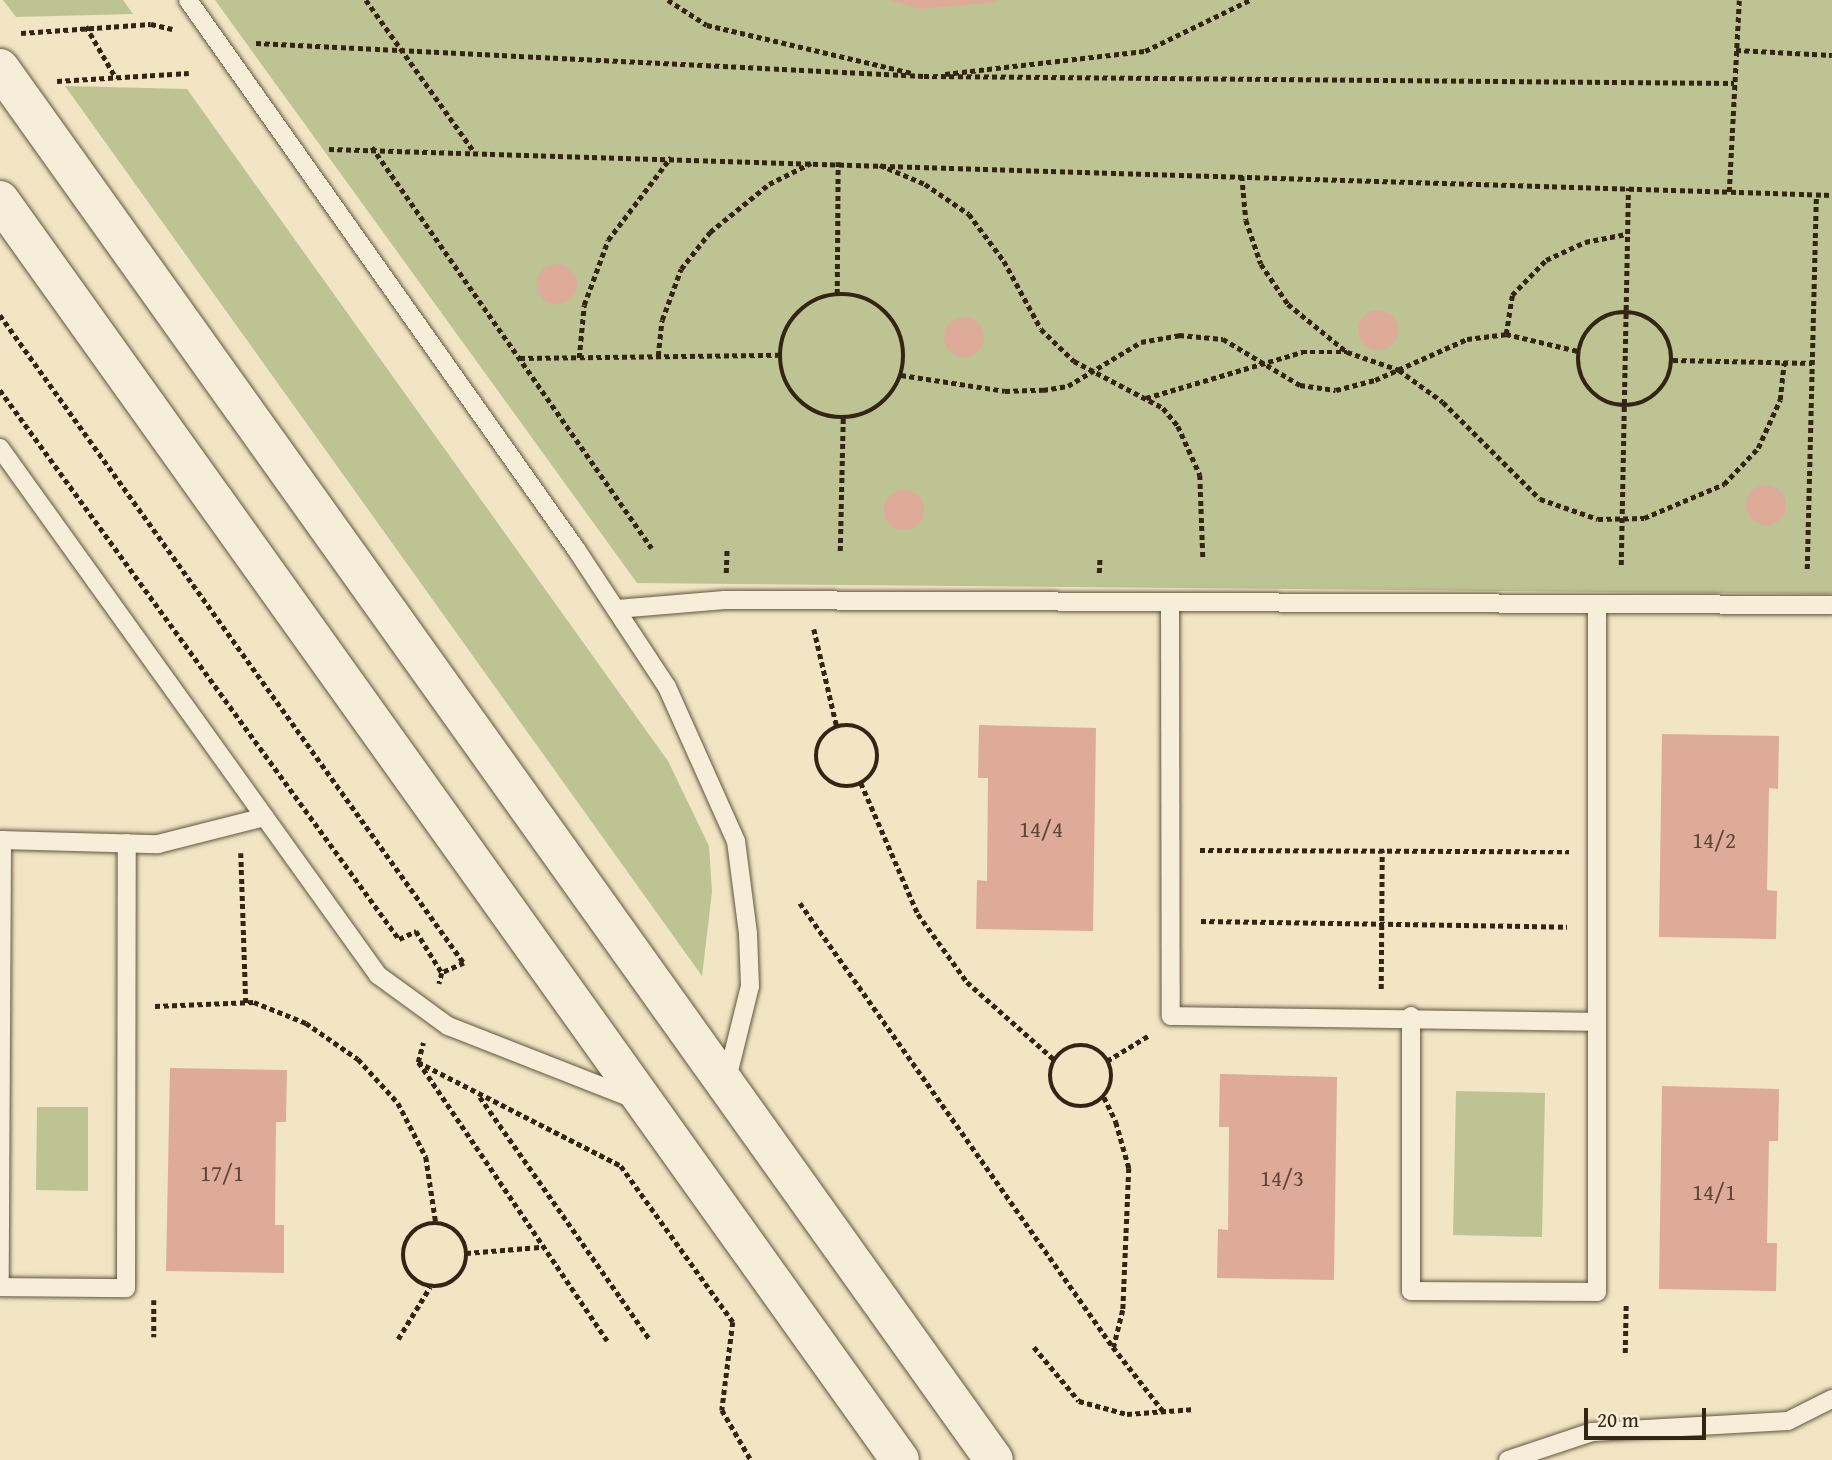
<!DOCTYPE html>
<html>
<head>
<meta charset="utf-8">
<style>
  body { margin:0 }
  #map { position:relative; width:1832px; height:1460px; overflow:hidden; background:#f1e5c4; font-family:"Gentium Book Plus",serif }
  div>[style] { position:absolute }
  .green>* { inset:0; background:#bdc392 }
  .building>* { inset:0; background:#deab99 }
  .round { border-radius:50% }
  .path>* { height:4.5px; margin-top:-2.25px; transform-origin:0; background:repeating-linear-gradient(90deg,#332513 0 5px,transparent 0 8.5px) }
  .path>.ring { margin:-2.25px; padding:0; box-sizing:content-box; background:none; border:4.5px solid #332513; border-radius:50% }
  .roads { filter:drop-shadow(0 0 2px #62553f) drop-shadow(0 0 2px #62553f) }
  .service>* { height:18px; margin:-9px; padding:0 9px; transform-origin:9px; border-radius:9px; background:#f6eed9 }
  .secondary>* { height:38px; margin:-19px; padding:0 19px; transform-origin:19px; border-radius:19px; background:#f6eed9 }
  span { translate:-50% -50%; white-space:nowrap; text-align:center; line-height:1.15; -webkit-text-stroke:5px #f6eed9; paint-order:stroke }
  .number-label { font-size:23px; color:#5e4634 }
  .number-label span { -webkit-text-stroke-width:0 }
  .scale { position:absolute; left:1584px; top:1408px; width:122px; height:32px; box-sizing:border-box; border:4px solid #332513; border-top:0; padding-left:9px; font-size:21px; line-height:24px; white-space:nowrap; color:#332513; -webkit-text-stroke:5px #f6eed9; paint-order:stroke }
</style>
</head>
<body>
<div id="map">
  <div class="green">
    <div style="clip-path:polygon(3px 0,123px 0,133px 14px,16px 17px)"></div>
    <div style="clip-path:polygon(215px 0,1832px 0,1832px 594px,637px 583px)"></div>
    <div style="clip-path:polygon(65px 86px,187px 89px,668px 761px,709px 846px,712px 892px,702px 976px)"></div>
    <div style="clip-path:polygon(1456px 1091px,1545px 1093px,1542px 1237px,1453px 1235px)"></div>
    <div style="clip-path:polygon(37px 1107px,88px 1107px,88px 1191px,36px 1190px)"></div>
  </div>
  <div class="building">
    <div style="clip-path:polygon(889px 0,998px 0,999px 2px,920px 9px)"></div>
    <div class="round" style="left:537px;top:264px;width:40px;height:40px"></div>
    <div class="round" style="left:1358px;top:310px;width:40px;height:40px"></div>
    <div class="round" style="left:944px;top:317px;width:40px;height:40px"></div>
    <div class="round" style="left:1746px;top:485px;width:40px;height:40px"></div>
    <div class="round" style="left:884px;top:490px;width:40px;height:40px"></div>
    <div style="clip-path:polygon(979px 725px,1096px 728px,1093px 931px,976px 929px,977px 880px,987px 881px,988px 778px,978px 778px)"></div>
    <div style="clip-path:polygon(1662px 734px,1779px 736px,1778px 789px,1769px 788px,1767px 890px,1777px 891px,1776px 939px,1659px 937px)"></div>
    <div style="clip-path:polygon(170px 1068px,287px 1070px,286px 1122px,276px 1122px,275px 1225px,284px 1225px,284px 1273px,166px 1271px)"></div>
    <div style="clip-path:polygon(1220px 1074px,1337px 1077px,1334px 1280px,1217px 1278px,1218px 1229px,1228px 1230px,1229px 1127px,1219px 1127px)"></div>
    <div style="clip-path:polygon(1662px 1086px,1779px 1089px,1778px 1141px,1769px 1141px,1767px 1243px,1777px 1243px,1776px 1291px,1659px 1289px)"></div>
  </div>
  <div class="path">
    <div style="left:366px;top:0;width:184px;rotate:54.5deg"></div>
    <div style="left:668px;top:0;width:46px;rotate:32.7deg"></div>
    <div style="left:707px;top:25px;width:211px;rotate:13.2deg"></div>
    <div style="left:86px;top:26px;width:60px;rotate:60deg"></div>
    <div style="left:21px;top:33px;width:130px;rotate:-4deg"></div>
    <div style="left:151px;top:24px;width:22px;rotate:13deg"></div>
    <div style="left:256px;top:43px;width:669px;rotate:2.83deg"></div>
    <div style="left:924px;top:76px;width:810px;rotate:0.5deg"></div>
    <div style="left:1736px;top:50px;width:96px;rotate:3deg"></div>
    <div style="left:945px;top:74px;width:201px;rotate:-6.6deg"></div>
    <div style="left:1145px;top:51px;width:117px;rotate:-25.9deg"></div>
    <div style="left:57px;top:81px;width:132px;rotate:-3.5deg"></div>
    <div style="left:372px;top:147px;width:489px;rotate:55.1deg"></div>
    <div style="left:329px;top:149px;width:1504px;rotate:1.75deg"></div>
    <div style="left:880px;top:165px;width:49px;rotate:22.9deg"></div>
    <div style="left:925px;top:184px;width:53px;rotate:34.3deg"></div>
    <div style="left:969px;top:214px;width:59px;rotate:53.3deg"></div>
    <div style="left:1004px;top:261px;width:77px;rotate:61.4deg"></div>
    <div style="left:1041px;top:329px;width:46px;rotate:44.1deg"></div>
    <div style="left:1074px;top:361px;width:101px;rotate:27.8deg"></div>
    <div style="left:1163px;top:408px;width:23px;rotate:50deg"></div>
    <div style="left:1178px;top:426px;width:54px;rotate:65.8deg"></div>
    <div style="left:1200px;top:475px;width:83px;rotate:87.9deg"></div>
    <div style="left:1242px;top:176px;width:44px;rotate:84.8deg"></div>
    <div style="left:1246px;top:220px;width:46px;rotate:71.2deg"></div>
    <div style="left:1261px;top:264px;width:48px;rotate:56deg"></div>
    <div style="left:1288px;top:304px;width:76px;rotate:39.1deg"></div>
    <div style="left:1347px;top:352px;width:55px;rotate:19.1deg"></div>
    <div style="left:1399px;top:370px;width:54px;rotate:36deg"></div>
    <div style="left:1443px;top:402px;width:137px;rotate:45deg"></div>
    <div style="left:1540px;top:499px;width:61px;rotate:19deg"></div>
    <div style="left:1598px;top:519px;width:46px;rotate:-1.2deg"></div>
    <div style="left:1644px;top:518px;width:87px;rotate:-23deg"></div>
    <div style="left:1724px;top:484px;width:50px;rotate:-46.6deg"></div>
    <div style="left:1758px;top:448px;width:53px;rotate:-65.4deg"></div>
    <div style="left:1780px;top:400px;width:37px;rotate:-84deg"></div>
    <div style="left:1729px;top:192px;width:192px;rotate:-87deg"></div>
    <div style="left:837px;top:294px;width:132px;rotate:-89.6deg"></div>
    <div class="ring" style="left:780px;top:294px;width:119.5px;height:119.5px"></div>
    <div class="ring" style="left:1578px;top:312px;width:89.5px;height:89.5px"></div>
    <div style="left:0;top:315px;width:797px;rotate:54.4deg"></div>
    <div style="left:464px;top:963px;width:24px;rotate:156deg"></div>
    <div style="left:442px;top:973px;width:11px;rotate:105deg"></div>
    <div style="left:1506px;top:334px;width:39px;rotate:-81deg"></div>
    <div style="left:1512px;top:295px;width:49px;rotate:-45.8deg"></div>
    <div style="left:1546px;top:260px;width:43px;rotate:-24.8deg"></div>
    <div style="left:1585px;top:242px;width:42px;rotate:-11deg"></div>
    <div style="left:658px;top:356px;width:36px;rotate:-84deg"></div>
    <div style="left:662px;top:320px;width:54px;rotate:-69.6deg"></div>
    <div style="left:681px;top:269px;width:47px;rotate:-51.9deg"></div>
    <div style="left:710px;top:232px;width:76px;rotate:-39.1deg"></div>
    <div style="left:769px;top:184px;width:47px;rotate:-26.6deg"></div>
    <div style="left:520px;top:358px;width:260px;rotate:-0.7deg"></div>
    <div style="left:579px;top:358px;width:53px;rotate:-84.6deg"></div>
    <div style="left:584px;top:305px;width:69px;rotate:-69.7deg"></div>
    <div style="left:608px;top:240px;width:104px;rotate:-52.8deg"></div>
    <div style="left:1673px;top:360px;width:139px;rotate:1.2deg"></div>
    <div style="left:901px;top:375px;width:105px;rotate:8.7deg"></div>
    <div style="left:1005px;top:391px;width:38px;rotate:-2deg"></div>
    <div style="left:1043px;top:390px;width:25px;rotate:-9deg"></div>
    <div style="left:1068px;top:386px;width:85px;rotate:-31.1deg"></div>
    <div style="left:1141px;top:342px;width:39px;rotate:-10deg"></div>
    <div style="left:1179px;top:335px;width:44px;rotate:5.2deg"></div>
    <div style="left:1223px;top:339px;width:90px;rotate:30.9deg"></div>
    <div style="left:1300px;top:385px;width:36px;rotate:8deg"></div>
    <div style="left:1336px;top:390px;width:40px;rotate:-14.4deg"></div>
    <div style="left:1375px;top:380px;width:101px;rotate:-24deg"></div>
    <div style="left:1467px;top:339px;width:39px;rotate:-7deg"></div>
    <div style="left:1506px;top:334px;width:74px;rotate:13.3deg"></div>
    <div style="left:0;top:390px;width:679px;rotate:53.99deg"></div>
    <div style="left:399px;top:939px;width:19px;rotate:-25deg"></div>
    <div style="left:416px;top:931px;width:49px;rotate:58.2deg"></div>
    <div style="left:1146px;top:398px;width:163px;rotate:-16.4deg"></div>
    <div style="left:1302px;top:352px;width:45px"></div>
    <div style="left:840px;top:551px;width:133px;rotate:-88.7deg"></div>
    <div style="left:1621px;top:565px;width:377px;rotate:-88.9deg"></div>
    <div style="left:1807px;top:569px;width:374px;rotate:-88.6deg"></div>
    <div style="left:726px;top:573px;width:24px;rotate:-88deg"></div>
    <div style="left:1099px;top:573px;width:17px;rotate:-87deg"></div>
    <div style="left:814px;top:629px;width:101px;rotate:76.8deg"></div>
    <div class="ring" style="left:816px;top:725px;width:57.5px;height:57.5px"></div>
    <div style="left:861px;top:783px;width:143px;rotate:66.5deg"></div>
    <div style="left:918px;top:914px;width:84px;rotate:54.2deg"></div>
    <div style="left:967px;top:982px;width:118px;rotate:41.6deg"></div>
    <div style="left:1200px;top:850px;width:369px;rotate:0.2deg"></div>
    <div style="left:241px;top:853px;width:150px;rotate:88.1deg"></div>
    <div style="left:800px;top:903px;width:543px;rotate:54.82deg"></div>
    <div style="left:1113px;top:1347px;width:83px;rotate:51.9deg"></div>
    <div style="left:1201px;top:921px;width:366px;rotate:0.9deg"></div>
    <div style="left:1381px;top:989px;width:139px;rotate:-89.6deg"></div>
    <div style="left:155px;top:1006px;width:99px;rotate:-2.3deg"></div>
    <div style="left:254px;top:1002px;width:56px;rotate:22deg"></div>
    <div style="left:306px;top:1023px;width:63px;rotate:34.7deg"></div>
    <div style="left:358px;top:1059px;width:59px;rotate:47.7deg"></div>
    <div style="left:398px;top:1103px;width:61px;rotate:62.6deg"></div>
    <div style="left:426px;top:1157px;width:67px;rotate:81.4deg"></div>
    <div class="ring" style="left:1050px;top:1045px;width:57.5px;height:57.5px"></div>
    <div style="left:1107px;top:1061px;width:48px;rotate:-31.4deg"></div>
    <div style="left:418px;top:1062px;width:20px;rotate:-75deg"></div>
    <div style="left:480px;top:1097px;width:297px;rotate:55deg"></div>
    <div style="left:1104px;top:1097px;width:28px;rotate:64deg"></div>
    <div style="left:1116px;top:1122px;width:48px;rotate:74.2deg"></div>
    <div style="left:1129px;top:1168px;width:142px;rotate:92.4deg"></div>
    <div style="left:1123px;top:1310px;width:38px;rotate:104deg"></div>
    <div class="ring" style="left:403px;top:1223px;width:59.5px;height:59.5px"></div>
    <div style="left:466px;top:1253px;width:74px;rotate:-4.6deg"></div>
    <div style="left:154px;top:1300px;width:37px;rotate:90deg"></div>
    <div style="left:398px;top:1339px;width:61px;rotate:-58.4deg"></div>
    <div style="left:607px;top:1341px;width:337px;rotate:-124.1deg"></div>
    <div style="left:418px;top:1062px;width:228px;rotate:27.1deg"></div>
    <div style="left:621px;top:1166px;width:192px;rotate:54.3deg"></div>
    <div style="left:733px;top:1322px;width:89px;rotate:97.1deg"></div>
    <div style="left:722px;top:1410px;width:58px;rotate:59.9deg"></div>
    <div style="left:1034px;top:1347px;width:70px;rotate:50.2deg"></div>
    <div style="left:1079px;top:1401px;width:50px;rotate:15.2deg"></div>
    <div style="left:1127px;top:1414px;width:68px;rotate:-4.2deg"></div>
    <div style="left:1625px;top:1353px;width:51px;rotate:-88.9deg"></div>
  </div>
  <div class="roads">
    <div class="service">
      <div style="left:188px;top:0;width:672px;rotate:54.75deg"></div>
      <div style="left:576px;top:549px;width:165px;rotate:56.6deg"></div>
      <div style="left:667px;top:687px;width:169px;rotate:65.9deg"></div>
      <div style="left:736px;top:841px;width:94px;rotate:82.6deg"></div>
      <div style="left:748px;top:934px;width:52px;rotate:87.8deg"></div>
      <div style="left:750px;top:986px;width:100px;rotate:103.9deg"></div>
      <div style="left:0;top:448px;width:649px;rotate:54.35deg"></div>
      <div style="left:378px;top:975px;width:87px;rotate:36.1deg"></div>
      <div style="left:448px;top:1026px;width:198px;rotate:21.4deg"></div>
      <div style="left:1170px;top:602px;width:414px;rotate:89.9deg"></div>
      <div style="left:1171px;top:1016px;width:426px;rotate:0.8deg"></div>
      <div style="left:1597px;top:1022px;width:418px;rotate:-90deg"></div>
      <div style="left:617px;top:609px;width:108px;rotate:-4.8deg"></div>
      <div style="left:725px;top:600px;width:1107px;rotate:0.26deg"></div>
      <div style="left:0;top:840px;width:158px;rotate:1.5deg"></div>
      <div style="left:158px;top:844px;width:110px;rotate:-14.2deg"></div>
      <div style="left:2px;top:840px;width:447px;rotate:90.3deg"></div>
      <div style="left:0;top:1287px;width:126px;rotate:0.5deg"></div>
      <div style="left:126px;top:1288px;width:445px;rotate:-89.9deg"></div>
      <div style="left:1411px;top:1016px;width:275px;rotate:90deg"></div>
      <div style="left:1411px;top:1291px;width:186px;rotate:0.3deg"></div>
      <div style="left:1597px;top:1292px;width:270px;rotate:-90deg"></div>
      <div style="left:1508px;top:1460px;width:89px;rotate:-18.4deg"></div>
      <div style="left:1592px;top:1432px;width:196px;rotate:-3.2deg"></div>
      <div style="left:1788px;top:1421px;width:49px;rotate:-26.6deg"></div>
    </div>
    <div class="secondary">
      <div style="left:0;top:68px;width:1710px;rotate:54.47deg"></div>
      <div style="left:0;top:200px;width:1548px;rotate:54.46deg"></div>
    </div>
  </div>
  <div class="number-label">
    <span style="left:1041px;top:829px">14/4</span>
    <span style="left:1714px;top:840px">14/2</span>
    <span style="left:222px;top:1173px">17/1</span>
    <span style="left:1282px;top:1178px">14/3</span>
    <span style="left:1714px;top:1192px">14/1</span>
  </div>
  <div class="scale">20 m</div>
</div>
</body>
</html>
